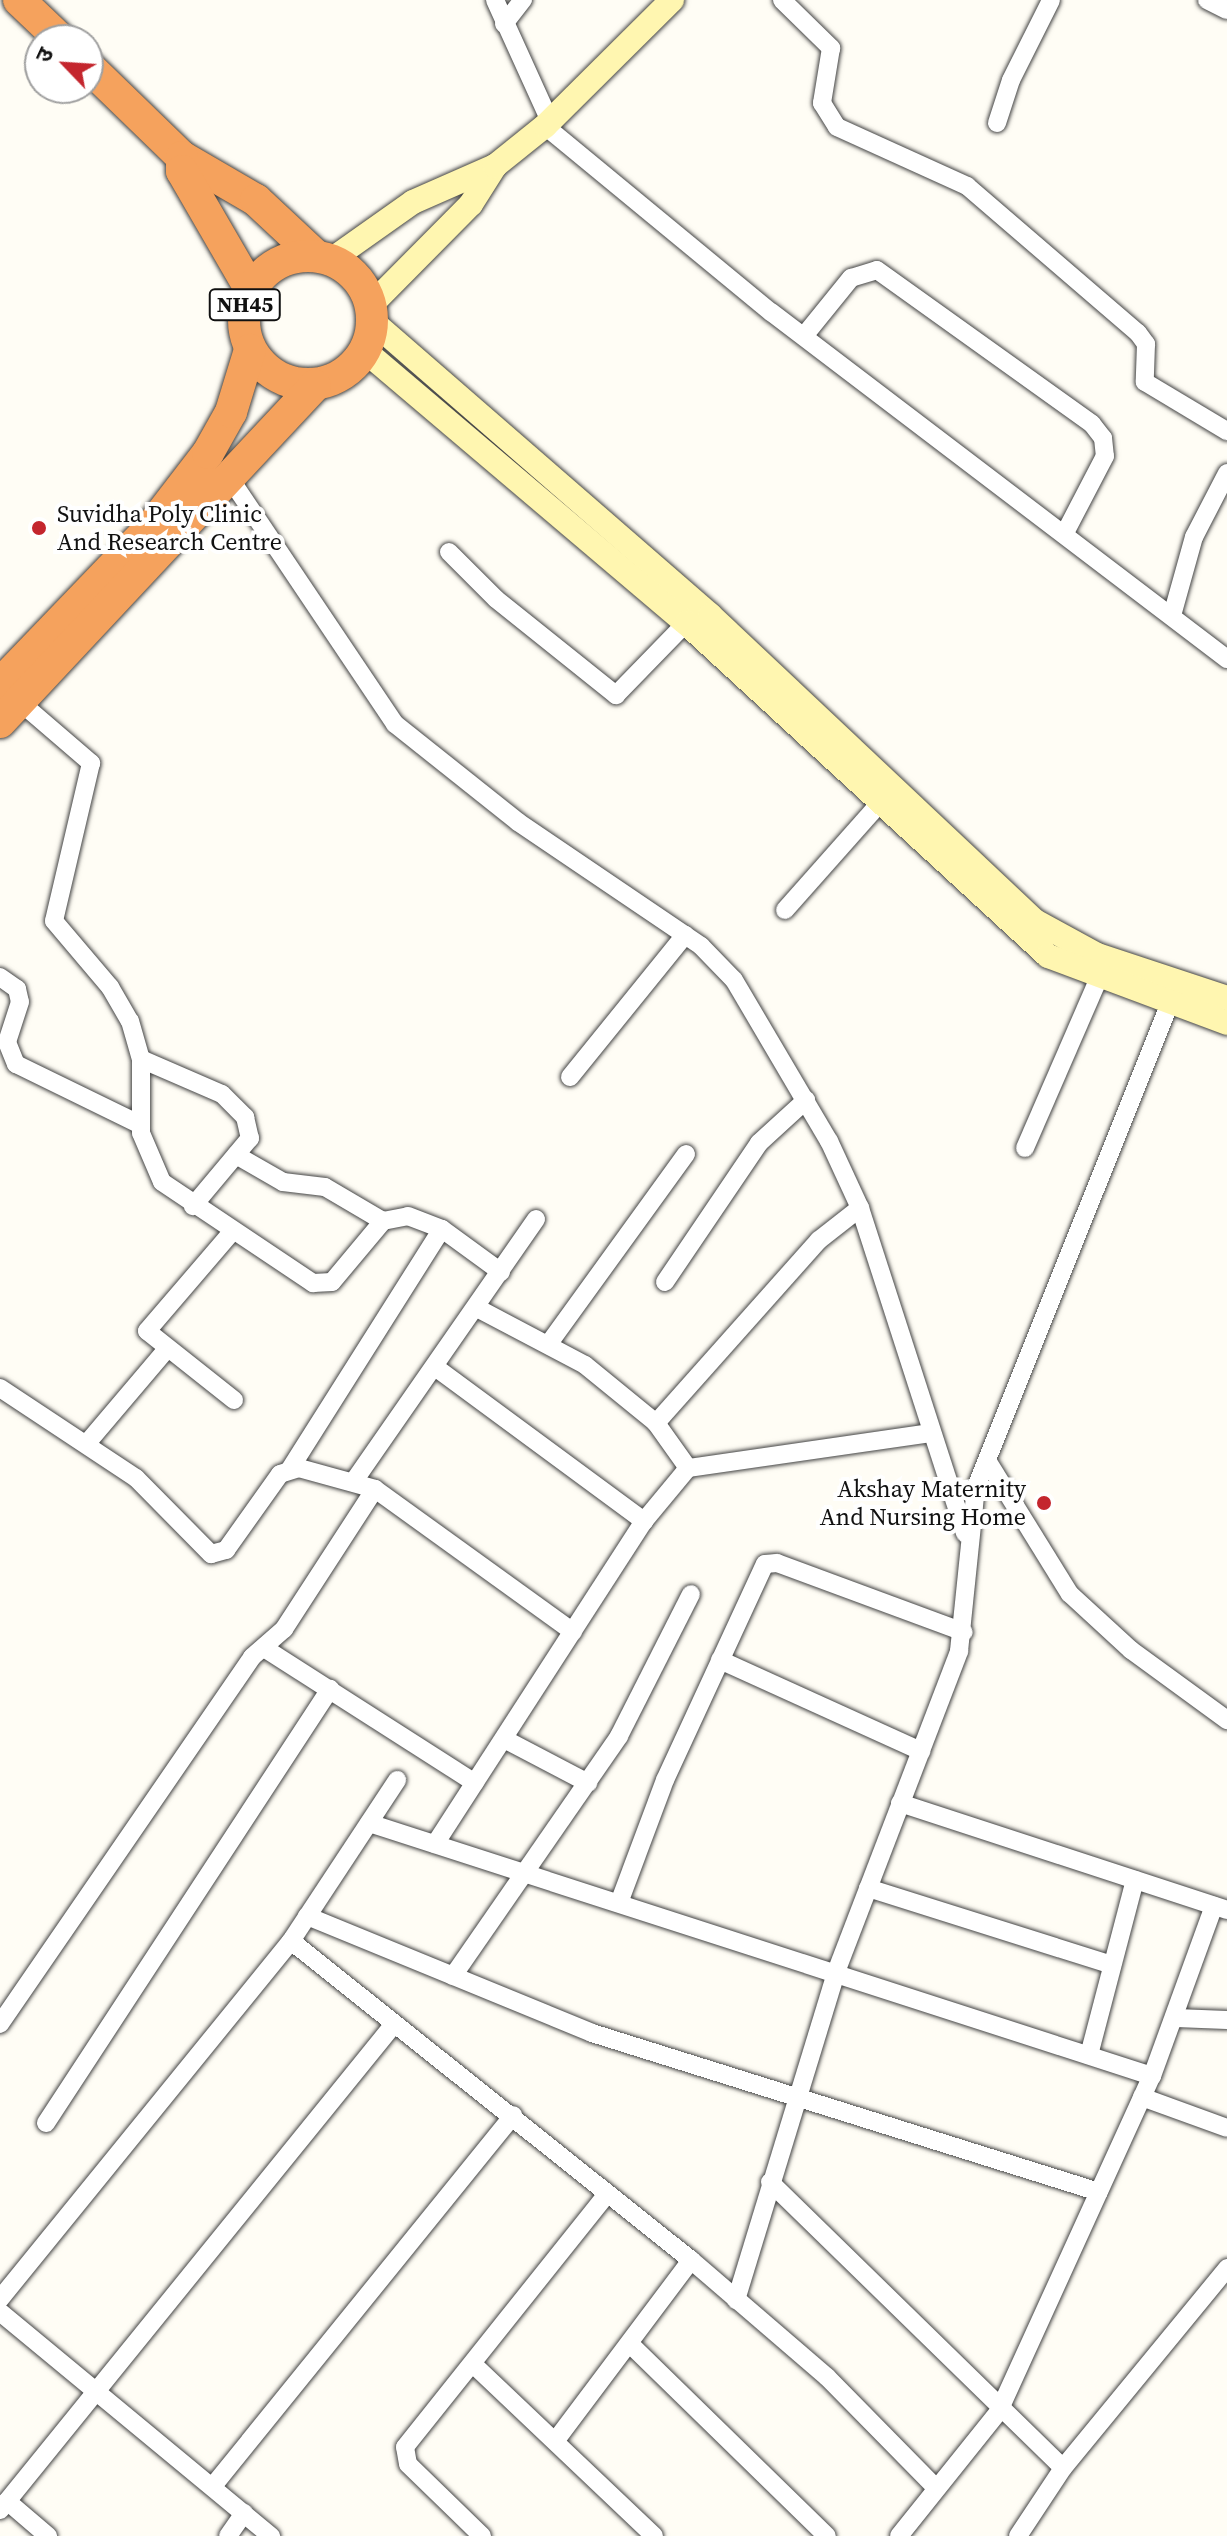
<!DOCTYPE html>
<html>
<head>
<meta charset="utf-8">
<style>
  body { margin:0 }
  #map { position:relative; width:1227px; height:2536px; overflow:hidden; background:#fffdf5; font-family:"Source Serif 4","Noto Sans Devanagari",serif }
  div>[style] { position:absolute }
  .roads { filter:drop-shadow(0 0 2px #444) drop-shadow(0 0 2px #444) }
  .street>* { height:18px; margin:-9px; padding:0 9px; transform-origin:9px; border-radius:9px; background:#fff }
  .secondary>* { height:24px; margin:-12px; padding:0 12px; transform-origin:12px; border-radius:12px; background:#fff6b0 }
  .highway>* { height:32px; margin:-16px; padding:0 16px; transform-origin:16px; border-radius:16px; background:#f5a25d }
  .highway>.ring { margin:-16px; padding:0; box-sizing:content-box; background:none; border:32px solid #f5a25d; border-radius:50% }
  .dots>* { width:22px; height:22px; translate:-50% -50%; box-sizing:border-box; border:4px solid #fff; border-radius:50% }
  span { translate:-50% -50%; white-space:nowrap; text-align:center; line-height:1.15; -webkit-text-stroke:8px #fff; paint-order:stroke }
  .shield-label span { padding:2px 6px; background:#fff; border:2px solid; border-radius:6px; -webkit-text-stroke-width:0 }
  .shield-label { font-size:22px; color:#111; font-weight:700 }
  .poi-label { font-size:24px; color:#111 }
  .left { translate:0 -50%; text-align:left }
  .right { translate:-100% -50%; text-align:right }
  .north { position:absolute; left:24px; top:24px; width:80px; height:80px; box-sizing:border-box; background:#fff; border:2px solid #a0a0a0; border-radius:50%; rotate:295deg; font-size:22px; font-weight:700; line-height:32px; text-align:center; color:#111 }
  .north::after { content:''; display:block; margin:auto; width:28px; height:36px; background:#c4262e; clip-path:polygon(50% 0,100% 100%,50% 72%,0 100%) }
</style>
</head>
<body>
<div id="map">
  <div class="roads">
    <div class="street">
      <div style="left:495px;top:0;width:133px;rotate:65.6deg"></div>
      <div style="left:782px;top:0;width:69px;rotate:44.4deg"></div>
      <div style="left:831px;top:48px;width:56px;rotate:99.3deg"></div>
      <div style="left:822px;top:103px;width:28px;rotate:58deg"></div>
      <div style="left:837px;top:127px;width:143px;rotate:24.4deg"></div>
      <div style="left:967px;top:186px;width:225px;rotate:40.7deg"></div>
      <div style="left:1138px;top:333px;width:14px;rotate:54deg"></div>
      <div style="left:1146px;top:344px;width:38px;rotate:92deg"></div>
      <div style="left:1145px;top:382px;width:96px;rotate:30.9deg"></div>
      <div style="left:1207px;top:0;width:22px;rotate:27deg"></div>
      <div style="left:504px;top:24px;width:31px;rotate:-52deg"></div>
      <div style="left:997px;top:123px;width:45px;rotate:-72deg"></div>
      <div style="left:1011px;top:80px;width:89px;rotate:-63.4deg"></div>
      <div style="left:545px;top:126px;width:293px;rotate:39.5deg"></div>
      <div style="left:771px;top:312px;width:573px;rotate:37.27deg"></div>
      <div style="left:804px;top:336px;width:75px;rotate:-51deg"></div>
      <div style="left:851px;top:278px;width:27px;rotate:-17deg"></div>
      <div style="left:877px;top:270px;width:264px;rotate:35.6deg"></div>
      <div style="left:1092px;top:424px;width:18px;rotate:52deg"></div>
      <div style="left:1103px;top:438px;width:18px;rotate:84deg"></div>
      <div style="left:1105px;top:456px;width:87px;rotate:117.5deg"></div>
      <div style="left:231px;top:480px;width:294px;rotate:56.1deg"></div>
      <div style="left:395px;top:724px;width:157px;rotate:38.5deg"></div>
      <div style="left:518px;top:822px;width:221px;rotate:34.1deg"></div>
      <div style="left:701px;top:946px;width:47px;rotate:45.9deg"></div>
      <div style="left:734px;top:980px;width:187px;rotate:59.5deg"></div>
      <div style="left:829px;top:1141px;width:74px;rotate:65.2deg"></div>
      <div style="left:860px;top:1208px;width:342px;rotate:72.1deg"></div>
      <div style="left:449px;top:552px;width:66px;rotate:45deg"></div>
      <div style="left:496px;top:599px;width:154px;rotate:38.7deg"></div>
      <div style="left:616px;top:695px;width:100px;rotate:-45.8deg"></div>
      <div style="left:1173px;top:612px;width:78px;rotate:-74.4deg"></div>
      <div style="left:1194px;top:537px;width:72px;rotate:-62.7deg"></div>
      <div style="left:20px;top:702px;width:94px;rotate:40.7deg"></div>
      <div style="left:91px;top:763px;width:162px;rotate:103.2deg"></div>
      <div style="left:54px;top:921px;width:87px;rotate:49.7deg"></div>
      <div style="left:110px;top:987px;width:39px;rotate:60deg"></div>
      <div style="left:130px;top:1021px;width:40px;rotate:74deg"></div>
      <div style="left:141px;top:1059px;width:74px;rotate:90deg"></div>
      <div style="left:141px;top:1133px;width:53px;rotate:66.8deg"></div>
      <div style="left:162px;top:1182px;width:182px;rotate:33.8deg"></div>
      <div style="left:313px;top:1283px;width:19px;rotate:-3deg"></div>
      <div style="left:332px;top:1282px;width:80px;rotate:-50.1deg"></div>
      <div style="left:383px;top:1221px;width:25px;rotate:-11deg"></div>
      <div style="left:408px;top:1216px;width:36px;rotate:21deg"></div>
      <div style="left:442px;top:1229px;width:73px;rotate:36.1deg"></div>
      <div style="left:785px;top:910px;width:144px;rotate:-48.4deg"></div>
      <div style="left:0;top:977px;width:21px;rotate:35deg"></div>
      <div style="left:17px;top:989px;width:13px;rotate:77deg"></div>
      <div style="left:20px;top:1002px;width:42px;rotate:108deg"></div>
      <div style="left:7px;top:1042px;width:24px;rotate:68deg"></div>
      <div style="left:16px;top:1064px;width:137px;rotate:26deg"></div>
      <div style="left:141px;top:1059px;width:88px;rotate:23.4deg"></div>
      <div style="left:222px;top:1094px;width:33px;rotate:45deg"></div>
      <div style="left:245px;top:1117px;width:22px;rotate:77deg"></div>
      <div style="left:250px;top:1138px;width:89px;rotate:130deg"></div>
      <div style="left:570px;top:1077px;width:183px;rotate:-51deg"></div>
      <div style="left:1025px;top:1148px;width:183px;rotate:-66.5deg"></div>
      <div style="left:236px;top:1155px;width:54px;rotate:29.9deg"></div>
      <div style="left:283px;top:1182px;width:42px;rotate:6.8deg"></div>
      <div style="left:325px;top:1187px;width:67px;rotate:30.4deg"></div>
      <div style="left:231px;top:1233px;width:129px;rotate:130.6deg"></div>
      <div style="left:147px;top:1331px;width:111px;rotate:38.4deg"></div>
      <div style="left:665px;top:1282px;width:168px;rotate:-55.9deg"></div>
      <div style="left:759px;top:1143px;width:64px;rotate:-42.5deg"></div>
      <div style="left:477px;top:1308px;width:122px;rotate:27.8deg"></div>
      <div style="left:585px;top:1365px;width:92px;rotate:39.2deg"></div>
      <div style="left:656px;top:1423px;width:55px;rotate:54.6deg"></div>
      <div style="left:550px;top:1342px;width:232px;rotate:-54.1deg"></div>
      <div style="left:435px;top:1367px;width:260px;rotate:36.4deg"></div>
      <div style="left:0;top:1388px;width:163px;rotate:33.5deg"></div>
      <div style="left:136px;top:1478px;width:107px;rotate:45.4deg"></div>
      <div style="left:211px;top:1554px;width:16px;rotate:-15deg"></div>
      <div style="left:226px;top:1550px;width:93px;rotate:-54.6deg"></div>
      <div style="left:280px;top:1474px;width:20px;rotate:-18deg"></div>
      <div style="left:299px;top:1468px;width:79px;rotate:15.4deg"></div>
      <div style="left:375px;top:1489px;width:244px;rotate:35.8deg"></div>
      <div style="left:656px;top:1423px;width:245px;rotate:-48.3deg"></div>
      <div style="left:819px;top:1240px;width:52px;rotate:-38deg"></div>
      <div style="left:88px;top:1442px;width:122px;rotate:-49.7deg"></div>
      <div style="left:988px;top:1462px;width:155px;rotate:58.2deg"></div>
      <div style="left:1070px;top:1594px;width:83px;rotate:42.6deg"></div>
      <div style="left:1131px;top:1650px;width:119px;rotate:36.1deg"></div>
      <div style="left:290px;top:1469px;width:284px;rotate:-57.7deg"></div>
      <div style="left:354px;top:1481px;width:319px;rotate:-55.2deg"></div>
      <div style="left:264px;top:1648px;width:250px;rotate:32.6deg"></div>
      <div style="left:720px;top:1660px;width:221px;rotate:24.4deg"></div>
      <div style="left:504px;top:1739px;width:95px;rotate:27.6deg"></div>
      <div style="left:900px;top:1803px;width:344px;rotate:18.1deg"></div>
      <div style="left:369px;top:1823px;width:823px;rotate:17.91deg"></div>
      <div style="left:435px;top:1844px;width:385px;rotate:-57.1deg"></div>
      <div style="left:644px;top:1521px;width:69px;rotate:-50.3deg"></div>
      <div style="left:688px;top:1468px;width:245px;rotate:-8.2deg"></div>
      <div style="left:868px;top:1888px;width:256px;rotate:17.5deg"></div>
      <div style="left:619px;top:1903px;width:131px;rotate:-69.5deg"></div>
      <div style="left:665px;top:1780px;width:238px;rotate:-65.2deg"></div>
      <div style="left:765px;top:1564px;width:12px;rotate:-5deg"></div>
      <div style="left:777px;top:1563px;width:199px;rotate:20.3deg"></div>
      <div style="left:307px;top:1916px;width:308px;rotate:22.3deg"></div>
      <div style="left:592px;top:2033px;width:531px;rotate:17.41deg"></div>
      <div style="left:291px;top:1941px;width:512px;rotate:38.57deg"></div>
      <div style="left:691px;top:2260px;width:179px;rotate:40.7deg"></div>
      <div style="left:827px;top:2377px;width:156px;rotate:45.5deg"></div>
      <div style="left:453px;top:1976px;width:292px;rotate:-55.3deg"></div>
      <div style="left:619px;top:1736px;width:159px;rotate:-63.1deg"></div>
      <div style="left:1176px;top:2018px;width:51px;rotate:2.2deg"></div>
      <div style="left:0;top:2024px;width:445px;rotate:-55.5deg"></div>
      <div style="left:252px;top:1657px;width:43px;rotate:-41.2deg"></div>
      <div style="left:284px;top:1629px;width:167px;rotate:-57deg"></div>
      <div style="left:1089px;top:2055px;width:181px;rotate:-75.3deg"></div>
      <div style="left:1142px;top:2097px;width:90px;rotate:20deg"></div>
      <div style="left:46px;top:2123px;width:519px;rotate:-56.8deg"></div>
      <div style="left:770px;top:2182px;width:409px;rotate:44.3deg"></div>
      <div style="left:0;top:2299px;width:461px;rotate:-50.9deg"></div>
      <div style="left:291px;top:1941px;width:193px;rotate:-56.6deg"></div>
      <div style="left:736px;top:2300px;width:343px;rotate:-73deg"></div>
      <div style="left:836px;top:1972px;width:344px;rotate:-69deg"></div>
      <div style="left:959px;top:1651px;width:165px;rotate:-84.1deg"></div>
      <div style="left:976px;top:1487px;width:532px;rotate:-68.16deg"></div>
      <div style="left:0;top:2312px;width:352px;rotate:39.6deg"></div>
      <div style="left:630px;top:2344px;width:275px;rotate:44.3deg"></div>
      <div style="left:474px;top:2365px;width:248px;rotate:43.5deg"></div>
      <div style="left:556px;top:2440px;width:225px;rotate:-53.1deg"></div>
      <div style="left:213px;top:2486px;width:477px;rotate:-51deg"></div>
      <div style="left:7px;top:2501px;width:54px;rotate:40.5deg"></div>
      <div style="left:0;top:2510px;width:626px;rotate:-50.97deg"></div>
      <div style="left:228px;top:2536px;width:28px;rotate:-55deg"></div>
      <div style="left:482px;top:2536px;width:103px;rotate:-135.8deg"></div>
      <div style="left:408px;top:2464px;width:17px;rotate:-100deg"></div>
      <div style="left:405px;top:2447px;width:324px;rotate:-51.4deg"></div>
      <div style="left:899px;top:2536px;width:160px;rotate:-51.3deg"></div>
      <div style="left:999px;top:2411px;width:368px;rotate:-65.5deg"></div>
      <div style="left:1152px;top:2076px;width:181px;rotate:-70deg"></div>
      <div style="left:1018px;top:2536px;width:82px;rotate:-56.5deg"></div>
      <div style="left:1063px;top:2468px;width:259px;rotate:-50.6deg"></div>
    </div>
    <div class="secondary">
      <div style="left:331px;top:260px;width:100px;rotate:-35.3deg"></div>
      <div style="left:413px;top:202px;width:90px;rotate:-23.7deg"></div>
      <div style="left:371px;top:305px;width:142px;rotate:-45.3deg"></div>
      <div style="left:471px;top:204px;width:45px;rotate:-57.7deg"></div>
      <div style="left:495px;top:166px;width:64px;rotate:-38.7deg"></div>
      <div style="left:545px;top:126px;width:179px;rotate:-44.8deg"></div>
      <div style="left:372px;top:321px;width:448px;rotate:41deg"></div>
      <div style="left:710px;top:615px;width:446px;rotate:43.3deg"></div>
      <div style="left:1035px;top:921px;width:71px;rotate:28.7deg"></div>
      <div style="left:1097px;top:955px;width:137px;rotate:18.3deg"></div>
      <div style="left:365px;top:351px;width:421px;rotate:40.3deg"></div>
      <div style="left:686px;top:623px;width:492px;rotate:42.6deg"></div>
      <div style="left:1048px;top:956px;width:191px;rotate:20.5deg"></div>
    </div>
    <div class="highway">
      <div style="left:19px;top:0;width:58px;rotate:43.6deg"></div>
      <div style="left:88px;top:66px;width:131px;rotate:44.1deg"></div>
      <div style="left:182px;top:157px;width:86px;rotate:30.2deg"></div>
      <div style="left:256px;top:200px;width:82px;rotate:43deg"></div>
      <div style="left:182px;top:157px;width:14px;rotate:90deg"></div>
      <div style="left:182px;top:171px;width:138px;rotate:59.9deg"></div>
      <div class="ring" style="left:244px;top:256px;width:96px;height:96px"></div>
      <div style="left:0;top:684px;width:218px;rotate:-46.1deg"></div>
      <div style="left:151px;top:527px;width:93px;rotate:-52.4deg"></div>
      <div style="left:208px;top:453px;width:47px;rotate:-60.7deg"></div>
      <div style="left:231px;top:412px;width:65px;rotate:-73deg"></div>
      <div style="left:0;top:722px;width:461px;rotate:-46.9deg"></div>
    </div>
  </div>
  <div class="dots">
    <div style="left:39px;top:528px;background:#c4262e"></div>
    <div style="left:1044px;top:1503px;background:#c4262e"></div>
  </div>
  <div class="shield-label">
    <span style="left:245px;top:305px">NH45</span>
  </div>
  <div class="poi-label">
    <span class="left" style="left:57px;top:528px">Suvidha Poly Clinic<br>And Research Centre</span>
    <span class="right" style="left:1026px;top:1503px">Akshay Maternity<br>And Nursing Home</span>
  </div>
  <div class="north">उ</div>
</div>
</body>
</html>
